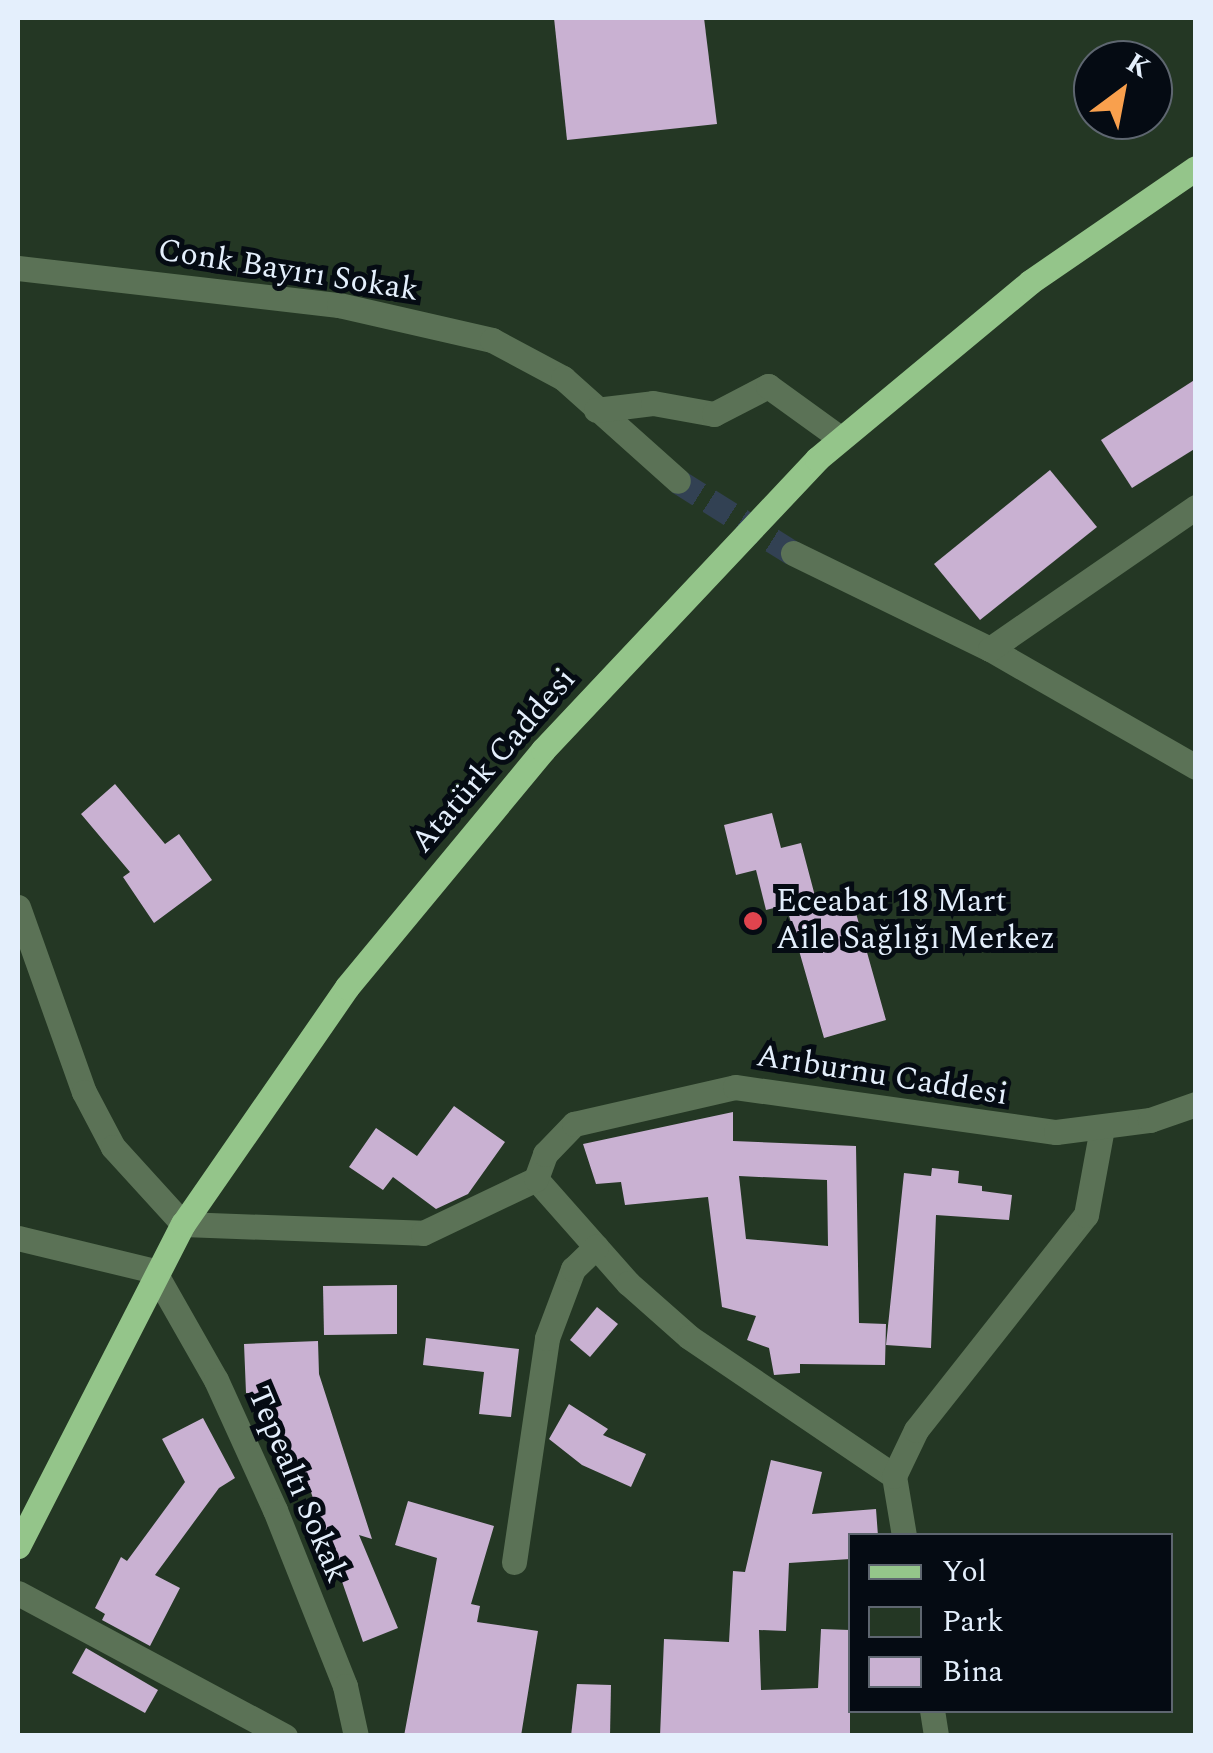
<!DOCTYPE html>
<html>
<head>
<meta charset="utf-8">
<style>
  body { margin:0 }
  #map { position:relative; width:1213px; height:1753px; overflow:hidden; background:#122235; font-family:Spectral,serif }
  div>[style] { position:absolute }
  .green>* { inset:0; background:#243724 }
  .building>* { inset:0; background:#c9b1d2 }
  .minor-tunnel>* { height:25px; margin-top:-12.5px; transform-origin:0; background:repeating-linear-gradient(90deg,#324153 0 25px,transparent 0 37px) }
  .minor>* { height:25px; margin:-12.5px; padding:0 12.5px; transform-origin:12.5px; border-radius:12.5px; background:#5b7256 }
  .tertiary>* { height:25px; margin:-12.5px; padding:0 12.5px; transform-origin:12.5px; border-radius:12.5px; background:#5b7256 }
  .primary>* { height:25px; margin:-12.5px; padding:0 12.5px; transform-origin:12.5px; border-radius:12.5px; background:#94c58a }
  .dots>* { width:28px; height:28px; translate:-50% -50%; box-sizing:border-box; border:5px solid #050b13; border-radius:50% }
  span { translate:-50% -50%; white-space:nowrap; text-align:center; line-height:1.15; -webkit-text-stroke:10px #050b13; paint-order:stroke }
  .street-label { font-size:32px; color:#e4effc }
  .poi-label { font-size:32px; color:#e4effc }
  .left { translate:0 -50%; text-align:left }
  .frame { position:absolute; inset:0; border:20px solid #e4effc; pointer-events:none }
  .legend { position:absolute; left:848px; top:1533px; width:325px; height:180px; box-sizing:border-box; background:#050b13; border:2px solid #5e6670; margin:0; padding:12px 18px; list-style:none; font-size:30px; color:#e4effc }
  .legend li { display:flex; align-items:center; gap:20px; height:50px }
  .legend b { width:50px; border:2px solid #5e6670 }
  .north { position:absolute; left:1073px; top:40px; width:100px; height:100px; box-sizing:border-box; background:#050b13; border:2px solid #5e6670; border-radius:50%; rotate:32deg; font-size:28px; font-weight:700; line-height:40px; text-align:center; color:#e4effc }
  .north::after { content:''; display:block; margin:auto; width:35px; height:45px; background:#f9a04d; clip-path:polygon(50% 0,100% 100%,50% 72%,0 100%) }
</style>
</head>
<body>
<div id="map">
  <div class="green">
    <div style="clip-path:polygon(evenodd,18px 18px,1195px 18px,1195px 1735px,18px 1735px,18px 18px,1093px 60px,1153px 60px,1153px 120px,1093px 120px,1093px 60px,18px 18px,850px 1536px,1170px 1536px,1170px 1710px,850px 1710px,850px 1536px)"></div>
  </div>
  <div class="building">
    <div style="clip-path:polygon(554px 18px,704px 18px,717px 124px,567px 140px)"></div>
    <div style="clip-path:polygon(1196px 379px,1196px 448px,1132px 488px,1101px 440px)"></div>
    <div style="clip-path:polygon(1050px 470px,1097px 527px,980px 620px,934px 564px)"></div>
    <div style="clip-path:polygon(115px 784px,165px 844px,179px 834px,212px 880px,154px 923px,123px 877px,130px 872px,81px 814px)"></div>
    <div style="clip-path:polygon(772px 813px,781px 848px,801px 843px,820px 915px,854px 906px,886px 1020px,824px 1038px,786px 905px,766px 910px,756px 870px,736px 875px,724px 825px)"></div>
    <div style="clip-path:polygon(454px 1106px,505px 1142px,468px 1194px,436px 1209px,393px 1177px,383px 1190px,349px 1167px,376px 1128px,417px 1156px)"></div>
    <div style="clip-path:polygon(evenodd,733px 1112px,733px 1141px,856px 1146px,859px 1323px,886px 1324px,885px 1365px,800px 1364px,800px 1373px,774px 1375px,769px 1348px,747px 1340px,756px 1316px,722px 1307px,708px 1197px,625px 1205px,621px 1182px,596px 1184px,583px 1144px,733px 1112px,739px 1176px,827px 1180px,828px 1246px,746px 1239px,739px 1176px)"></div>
    <div style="clip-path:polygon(932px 1168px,959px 1171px,958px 1183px,982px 1186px,982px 1191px,1012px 1195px,1009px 1220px,936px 1215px,931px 1348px,886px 1345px,904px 1173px,931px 1176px)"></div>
    <div style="clip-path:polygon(397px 1285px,397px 1334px,324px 1335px,323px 1286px)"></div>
    <div style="clip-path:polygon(597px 1307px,618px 1324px,590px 1357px,570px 1340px)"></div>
    <div style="clip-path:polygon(426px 1338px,519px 1349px,511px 1417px,479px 1414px,484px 1372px,423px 1365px)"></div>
    <div style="clip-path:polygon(318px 1341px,319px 1374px,372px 1539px,359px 1535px,398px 1628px,363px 1642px,305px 1475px,294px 1453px,274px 1459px,253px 1393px,246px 1393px,244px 1344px)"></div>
    <div style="clip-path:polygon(569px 1404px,608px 1429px,603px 1435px,646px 1454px,631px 1487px,582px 1465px,549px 1439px)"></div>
    <div style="clip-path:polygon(203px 1418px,235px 1478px,219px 1488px,155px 1575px,180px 1588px,150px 1646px,102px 1620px,105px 1614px,95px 1608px,121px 1557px,127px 1561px,185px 1482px,162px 1439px)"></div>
    <div style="clip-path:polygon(771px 1460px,822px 1472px,812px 1514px,876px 1509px,878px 1536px,850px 1536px,850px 1559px,789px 1563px,786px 1631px,759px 1630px,761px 1690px,818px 1688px,821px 1629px,850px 1630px,850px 1736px,660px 1736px,664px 1639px,729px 1642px,733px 1571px,745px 1572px)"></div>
    <div style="clip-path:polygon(408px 1501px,494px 1526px,471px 1604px,480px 1606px,477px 1622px,538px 1631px,521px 1736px,404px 1736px,437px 1558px,395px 1545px)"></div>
    <div style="clip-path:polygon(86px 1648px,158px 1690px,145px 1713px,72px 1673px)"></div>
    <div style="clip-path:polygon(577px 1684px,611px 1685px,610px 1736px,571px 1736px)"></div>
  </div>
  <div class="minor-tunnel">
    <div style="left:678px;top:481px;width:136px;rotate:32.1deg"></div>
  </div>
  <div class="minor">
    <div style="left:18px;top:268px;width:323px;rotate:6.6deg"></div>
    <div style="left:339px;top:305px;width:157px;rotate:12.9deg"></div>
    <div style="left:492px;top:340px;width:81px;rotate:28.2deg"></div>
    <div style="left:563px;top:378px;width:154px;rotate:41.8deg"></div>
    <div style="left:596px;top:410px;width:57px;rotate:-7deg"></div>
    <div style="left:653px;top:403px;width:62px;rotate:10.2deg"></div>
    <div style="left:714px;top:414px;width:61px;rotate:-27.4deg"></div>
    <div style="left:768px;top:386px;width:89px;rotate:35.8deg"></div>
    <div style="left:793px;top:553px;width:219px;rotate:26deg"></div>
    <div style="left:990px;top:649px;width:237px;rotate:29.8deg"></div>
    <div style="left:990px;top:649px;width:250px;rotate:-34.6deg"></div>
    <div style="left:536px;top:1179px;width:139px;rotate:48.5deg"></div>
    <div style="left:628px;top:1283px;width:81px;rotate:41.5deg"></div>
    <div style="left:689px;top:1337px;width:248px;rotate:34.1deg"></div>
    <div style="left:894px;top:1476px;width:61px;rotate:80.5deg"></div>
    <div style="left:154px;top:1271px;width:125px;rotate:60.4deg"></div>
    <div style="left:216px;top:1380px;width:143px;rotate:65.6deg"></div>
    <div style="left:275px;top:1510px;width:189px;rotate:68.3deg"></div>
    <div style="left:345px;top:1686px;width:51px;rotate:77.6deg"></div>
    <div style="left:894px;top:1476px;width:51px;rotate:-64.4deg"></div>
    <div style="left:916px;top:1430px;width:274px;rotate:-51.7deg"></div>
    <div style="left:1086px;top:1215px;width:88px;rotate:-79.6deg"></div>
    <div style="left:514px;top:1562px;width:226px;rotate:-81.6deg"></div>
    <div style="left:547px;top:1338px;width:74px;rotate:-69.4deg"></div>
    <div style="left:573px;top:1269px;width:32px;rotate:-44deg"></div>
    <div style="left:18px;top:1593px;width:303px;rotate:28.2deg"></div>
    <div style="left:932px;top:1710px;width:26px;rotate:81deg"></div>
  </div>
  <div class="tertiary">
    <div style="left:18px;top:907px;width:196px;rotate:70.4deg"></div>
    <div style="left:84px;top:1092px;width:62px;rotate:62.2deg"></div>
    <div style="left:113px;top:1147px;width:104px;rotate:47.7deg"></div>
    <div style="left:183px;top:1224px;width:240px;rotate:2.1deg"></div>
    <div style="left:423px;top:1233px;width:125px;rotate:-25.5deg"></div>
    <div style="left:536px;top:1179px;width:27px;rotate:-70deg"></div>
    <div style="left:545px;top:1154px;width:42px;rotate:-46deg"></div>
    <div style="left:574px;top:1124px;width:165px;rotate:-12.9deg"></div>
    <div style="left:735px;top:1087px;width:324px;rotate:8deg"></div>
    <div style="left:1056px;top:1132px;width:95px;rotate:-7.3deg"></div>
    <div style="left:1150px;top:1120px;width:49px;rotate:-19.2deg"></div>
    <div style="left:18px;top:1238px;width:140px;rotate:13.6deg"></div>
  </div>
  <div class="primary">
    <div style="left:18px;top:1546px;width:362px;rotate:-62.9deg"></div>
    <div style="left:183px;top:1224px;width:288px;rotate:-55.3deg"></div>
    <div style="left:347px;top:987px;width:308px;rotate:-50.4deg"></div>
    <div style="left:543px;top:750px;width:400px;rotate:-46.7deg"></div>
    <div style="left:817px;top:459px;width:277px;rotate:-39.7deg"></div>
    <div style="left:1030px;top:282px;width:201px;rotate:-34.5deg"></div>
  </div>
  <div class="dots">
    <div style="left:753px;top:921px;background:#e0444e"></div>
  </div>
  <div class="street-label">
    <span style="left:288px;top:271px;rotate:9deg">Conk Bayırı Sokak</span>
    <span style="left:494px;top:761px;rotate:-49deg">Atatürk Caddesi</span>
    <span style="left:882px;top:1076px;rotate:9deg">Arıburnu Caddesi</span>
    <span style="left:297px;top:1485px;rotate:67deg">Tepealtı Sokak</span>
  </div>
  <div class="poi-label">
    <span class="left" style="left:776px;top:921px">Eceabat 18 Mart<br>Aile Sağlığı Merkez</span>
  </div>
  <div class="frame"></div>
  <ul class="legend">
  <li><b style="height:12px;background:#94c58a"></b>Yol</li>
  <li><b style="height:28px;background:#243724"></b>Park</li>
  <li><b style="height:28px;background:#c9b1d2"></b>Bina</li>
  </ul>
  <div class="north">K</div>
</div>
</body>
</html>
